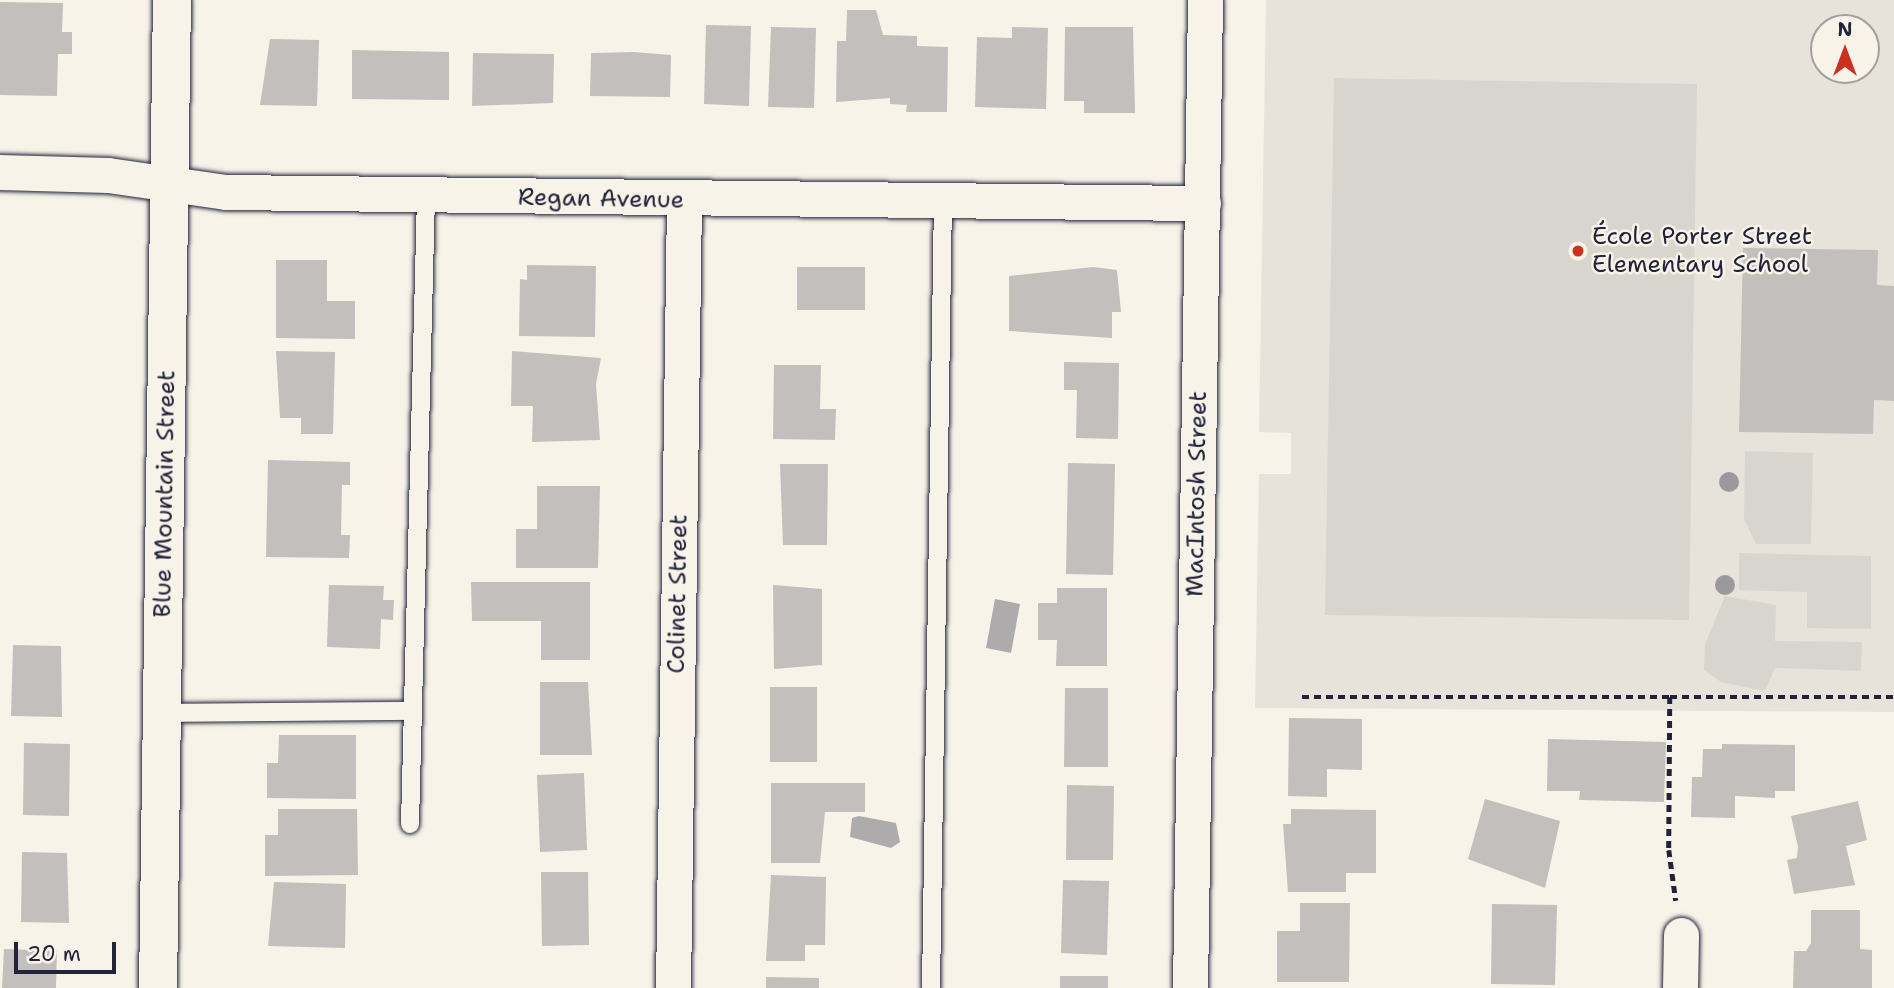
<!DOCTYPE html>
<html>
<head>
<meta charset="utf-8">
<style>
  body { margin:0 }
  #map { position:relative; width:1894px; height:988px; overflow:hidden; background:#f7f3e8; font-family:"Shantell Sans",sans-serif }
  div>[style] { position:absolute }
  .built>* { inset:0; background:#e7e3db }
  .green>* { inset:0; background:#d8d5cf }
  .water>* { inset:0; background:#aeabad }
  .building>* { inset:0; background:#c2bfbd }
  .path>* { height:4.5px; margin-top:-2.25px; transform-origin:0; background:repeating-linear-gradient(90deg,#22223b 0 7px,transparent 0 12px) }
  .roads { filter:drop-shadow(0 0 2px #22223b) drop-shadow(0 0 2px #22223b) }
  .lane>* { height:18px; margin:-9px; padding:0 9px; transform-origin:9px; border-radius:9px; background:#f7f3e8 }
  .street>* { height:35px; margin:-17.5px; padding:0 17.5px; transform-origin:17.5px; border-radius:17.5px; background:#f7f3e8 }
  .secondary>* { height:38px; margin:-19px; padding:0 19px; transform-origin:19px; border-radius:19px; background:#f7f3e8 }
  .trees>* { width:20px; height:20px; margin:-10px; border-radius:50%; background:#9b999d }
  .dots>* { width:19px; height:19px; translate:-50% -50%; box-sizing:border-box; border:4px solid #f7f3e8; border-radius:50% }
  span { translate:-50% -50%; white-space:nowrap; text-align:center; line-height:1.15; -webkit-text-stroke:5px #f7f3e8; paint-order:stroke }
  .street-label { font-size:24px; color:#22223b }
  .poi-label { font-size:24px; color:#22223b }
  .left { translate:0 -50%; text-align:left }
  .north { position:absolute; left:1810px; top:14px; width:70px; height:70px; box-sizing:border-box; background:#f7f3e8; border:2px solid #a29fa3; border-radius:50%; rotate:0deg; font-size:19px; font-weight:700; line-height:28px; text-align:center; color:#22223b }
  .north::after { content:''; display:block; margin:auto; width:24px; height:32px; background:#c8321e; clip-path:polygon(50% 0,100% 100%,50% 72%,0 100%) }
  .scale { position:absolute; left:14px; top:942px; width:102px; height:32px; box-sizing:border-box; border:4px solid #22223b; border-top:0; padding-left:9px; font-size:21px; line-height:24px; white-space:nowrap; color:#22223b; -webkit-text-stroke:5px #f7f3e8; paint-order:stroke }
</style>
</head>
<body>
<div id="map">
  <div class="built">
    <div style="clip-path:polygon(evenodd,1266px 0,1894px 0,1894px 712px,1255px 708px,1259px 474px,1291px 474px,1291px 433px,1259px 432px,1266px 0,1824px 28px,1866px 28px,1866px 70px,1824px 70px,1824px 28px)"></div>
  </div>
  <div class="green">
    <div style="clip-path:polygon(1334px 78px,1697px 84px,1689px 620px,1325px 615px)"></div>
    <div style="clip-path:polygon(1745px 451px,1813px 453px,1811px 544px,1756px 544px,1744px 519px)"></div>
    <div style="clip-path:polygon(1739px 553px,1871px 556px,1871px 629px,1807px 628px,1807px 592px,1739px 590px)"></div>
    <div style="clip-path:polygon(1725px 596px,1776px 605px,1775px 641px,1862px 642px,1861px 671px,1775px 668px,1765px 691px,1721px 682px,1704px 670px,1705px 644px)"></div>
  </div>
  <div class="water">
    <div style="clip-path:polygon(995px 599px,1020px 604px,1011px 653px,986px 648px)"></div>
    <div style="clip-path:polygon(859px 816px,896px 823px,900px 842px,891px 848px,850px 837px,852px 818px)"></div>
  </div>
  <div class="building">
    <div style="clip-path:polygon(0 2px,63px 3px,62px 32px,72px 32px,72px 54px,58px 54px,57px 96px,0 95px)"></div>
    <div style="clip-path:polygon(847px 10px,876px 10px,883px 35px,917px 36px,917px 46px,948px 47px,947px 112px,906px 112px,907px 105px,890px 104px,890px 98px,836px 102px,837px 41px,846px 41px)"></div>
    <div style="clip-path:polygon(706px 25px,751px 26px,749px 106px,704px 104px)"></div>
    <div style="clip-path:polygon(771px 27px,816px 28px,814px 108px,768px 107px)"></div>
    <div style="clip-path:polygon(1012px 27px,1048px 28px,1046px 109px,975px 107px,977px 37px,1012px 38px)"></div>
    <div style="clip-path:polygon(1065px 27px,1133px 27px,1135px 113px,1084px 113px,1084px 101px,1064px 101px)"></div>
    <div style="clip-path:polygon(270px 39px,319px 40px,317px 106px,260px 105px)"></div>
    <div style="clip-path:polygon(352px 50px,449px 52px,449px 100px,352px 99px)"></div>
    <div style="clip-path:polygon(634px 52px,671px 55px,670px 97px,590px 96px,591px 53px)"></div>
    <div style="clip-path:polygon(473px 53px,554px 54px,553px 103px,472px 106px)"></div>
    <div style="clip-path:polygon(1743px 248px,1878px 250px,1877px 285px,1894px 286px,1894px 401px,1874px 400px,1873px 434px,1739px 432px)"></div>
    <div style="clip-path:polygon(276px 260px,327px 260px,327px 301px,355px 301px,355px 339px,276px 338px)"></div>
    <div style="clip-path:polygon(527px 265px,596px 266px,595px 337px,519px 336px,520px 279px,527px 280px)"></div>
    <div style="clip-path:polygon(797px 267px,865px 267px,865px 310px,797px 310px)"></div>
    <div style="clip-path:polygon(1093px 267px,1117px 270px,1121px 312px,1112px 312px,1112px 338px,1009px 331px,1009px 276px)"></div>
    <div style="clip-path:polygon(276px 351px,335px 352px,333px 434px,301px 434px,301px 418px,280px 418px)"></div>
    <div style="clip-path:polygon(512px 351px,601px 358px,596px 384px,600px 440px,532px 442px,533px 406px,511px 406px)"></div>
    <div style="clip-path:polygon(1064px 362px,1119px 363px,1118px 439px,1076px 438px,1077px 390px,1064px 390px)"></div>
    <div style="clip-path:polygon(774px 365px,821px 365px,820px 409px,836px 409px,835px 440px,773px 439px)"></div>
    <div style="clip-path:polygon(268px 460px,350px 462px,350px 485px,342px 485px,341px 535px,350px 535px,349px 558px,266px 557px)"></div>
    <div style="clip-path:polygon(1068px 463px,1115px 464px,1113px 575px,1066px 574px)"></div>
    <div style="clip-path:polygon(780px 464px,828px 464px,827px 545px,783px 545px)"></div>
    <div style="clip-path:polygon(537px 486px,600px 486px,598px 568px,516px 568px,516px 529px,537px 529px)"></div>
    <div style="clip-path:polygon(471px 582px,590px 582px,590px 660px,541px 660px,541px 621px,472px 621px)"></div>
    <div style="clip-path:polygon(329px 585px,384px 586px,383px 600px,394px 600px,393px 620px,381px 619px,380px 649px,327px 647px)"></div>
    <div style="clip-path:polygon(773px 585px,822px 589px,822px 665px,774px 669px)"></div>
    <div style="clip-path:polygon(1057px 588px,1107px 588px,1107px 666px,1056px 666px,1057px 640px,1038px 640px,1038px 603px,1057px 603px)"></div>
    <div style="clip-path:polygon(13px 645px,61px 646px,62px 717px,11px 716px)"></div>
    <div style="clip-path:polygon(540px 682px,588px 682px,592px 755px,540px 755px)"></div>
    <div style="clip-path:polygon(770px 687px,817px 687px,817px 762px,770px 762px)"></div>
    <div style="clip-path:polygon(1065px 688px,1108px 688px,1108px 767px,1064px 767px)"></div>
    <div style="clip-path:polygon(1289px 718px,1362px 719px,1362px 770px,1327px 769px,1327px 797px,1288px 796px)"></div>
    <div style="clip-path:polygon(279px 735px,356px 735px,356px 799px,267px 798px,267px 763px,278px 763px)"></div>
    <div style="clip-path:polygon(1548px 739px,1666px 742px,1664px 802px,1579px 800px,1580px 791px,1547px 791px)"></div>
    <div style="clip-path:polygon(24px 743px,70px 744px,69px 816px,23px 815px)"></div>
    <div style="clip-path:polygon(1722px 744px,1795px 745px,1795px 791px,1775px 791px,1775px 798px,1735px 796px,1735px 818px,1691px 817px,1692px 777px,1702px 777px,1703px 749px,1722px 749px)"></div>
    <div style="clip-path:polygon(584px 773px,587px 850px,540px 852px,537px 775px)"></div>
    <div style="clip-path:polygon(771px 783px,865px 783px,865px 812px,825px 812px,820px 863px,771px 863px)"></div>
    <div style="clip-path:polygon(1067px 785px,1114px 786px,1113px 860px,1066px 860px)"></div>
    <div style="clip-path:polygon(1485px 799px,1560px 821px,1545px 888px,1468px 859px)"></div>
    <div style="clip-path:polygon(1858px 801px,1867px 840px,1846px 846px,1855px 885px,1794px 894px,1787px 860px,1797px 858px,1798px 847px,1791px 816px)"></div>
    <div style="clip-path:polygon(278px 809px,357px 809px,358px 875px,265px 876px,265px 835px,278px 835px)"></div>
    <div style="clip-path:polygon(1291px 809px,1376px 810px,1376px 873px,1346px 873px,1346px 892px,1288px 892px,1283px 824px,1291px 824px)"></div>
    <div style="clip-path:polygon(22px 852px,67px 853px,69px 923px,21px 922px)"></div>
    <div style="clip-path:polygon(541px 872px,588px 872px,589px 945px,542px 946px)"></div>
    <div style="clip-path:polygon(771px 875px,826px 877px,825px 945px,805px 945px,805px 961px,766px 961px)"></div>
    <div style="clip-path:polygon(1063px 880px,1109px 881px,1107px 955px,1061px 953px)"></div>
    <div style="clip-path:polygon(274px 882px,346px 884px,345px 948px,268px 946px)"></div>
    <div style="clip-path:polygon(1300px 903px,1350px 903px,1349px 982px,1277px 982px,1277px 931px,1300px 931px)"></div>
    <div style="clip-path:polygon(1492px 904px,1557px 905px,1555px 985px,1491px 984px)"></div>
    <div style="clip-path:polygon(1811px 910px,1860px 910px,1860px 949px,1872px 950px,1872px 988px,1793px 988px,1794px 951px,1806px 951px,1811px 943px)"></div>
    <div style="clip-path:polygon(4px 949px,57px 951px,56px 988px,2px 988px)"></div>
    <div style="clip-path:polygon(1060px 976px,1108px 976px,1108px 988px,1060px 988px)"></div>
    <div style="clip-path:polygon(766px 977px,819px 978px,819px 988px,766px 988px)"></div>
  </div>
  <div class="path">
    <div style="left:1302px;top:697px;width:368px"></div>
    <div style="left:1670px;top:697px;width:153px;rotate:90.4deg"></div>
    <div style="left:1669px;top:850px;width:51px;rotate:82.2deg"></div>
    <div style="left:1670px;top:697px;width:224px"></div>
  </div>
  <div class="roads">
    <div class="lane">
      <div style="left:162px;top:713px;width:251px;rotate:-0.5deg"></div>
      <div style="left:410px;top:824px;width:627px;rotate:-88.54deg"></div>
      <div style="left:931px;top:988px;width:787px;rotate:-89.13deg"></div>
    </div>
    <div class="street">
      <div style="left:0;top:172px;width:108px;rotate:1.6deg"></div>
      <div style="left:108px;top:175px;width:119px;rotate:8.2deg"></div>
      <div style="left:226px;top:192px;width:977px;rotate:0.65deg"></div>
      <div style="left:673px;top:988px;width:788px;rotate:-89.2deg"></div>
      <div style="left:1190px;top:988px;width:988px;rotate:-89.13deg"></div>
      <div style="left:1680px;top:988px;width:53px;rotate:-88.9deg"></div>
    </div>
    <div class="secondary">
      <div style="left:158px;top:988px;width:988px;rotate:-89.19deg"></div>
    </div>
  </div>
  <div class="trees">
    <div style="left:1729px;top:482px"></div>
    <div style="left:1725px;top:585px"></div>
  </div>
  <div class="dots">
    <div style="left:1578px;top:251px;background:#c8321e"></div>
  </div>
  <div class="street-label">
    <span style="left:601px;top:199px;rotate:1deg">Regan Avenue</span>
    <span style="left:165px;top:494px;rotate:-89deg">Blue Mountain Street</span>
    <span style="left:1197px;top:494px;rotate:-89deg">MacIntosh Street</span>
    <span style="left:678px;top:594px;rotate:-89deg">Colinet Street</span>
  </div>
  <div class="poi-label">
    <span class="left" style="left:1592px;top:251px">École Porter Street<br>Elementary School</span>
  </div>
  <div class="north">N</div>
  <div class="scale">20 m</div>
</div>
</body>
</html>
